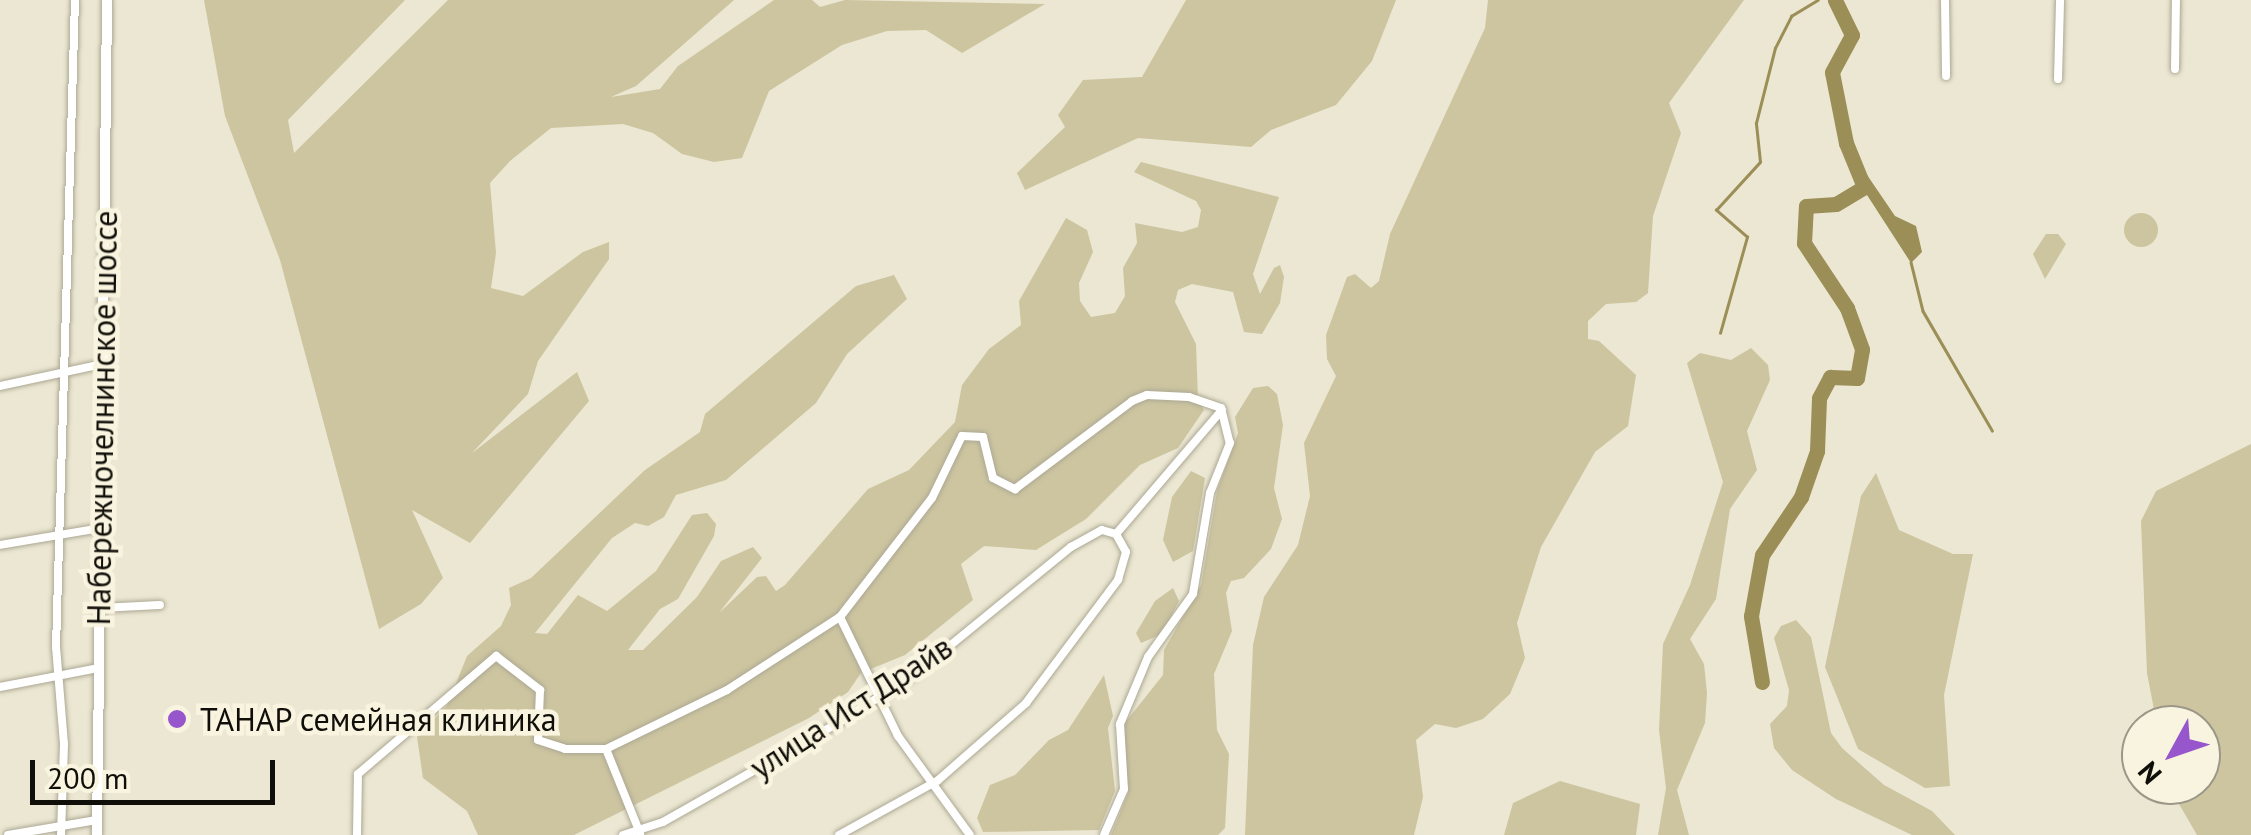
<!DOCTYPE html>
<html>
<head>
<meta charset="utf-8">
<style>
  body { margin:0 }
  #map { position:relative; width:2251px; height:835px; overflow:hidden; background:#ebe7d2; font-family:"PT Sans",sans-serif }
  div>[style] { position:absolute }
  .green>* { inset:0; background:#cdc5a0 }
  .round { border-radius:50% }
  .water>* { inset:0; background:#9b8e56 }
  .stream>* { height:2.5px; margin:-1.25px; padding:0 1.25px; transform-origin:1.25px; border-radius:1.25px; background:#9b8e56 }
  .river>* { height:15px; margin:-7.5px; padding:0 7.5px; transform-origin:7.5px; border-radius:7.5px; background:#9b8e56 }
  .roads { filter:drop-shadow(0 0 2px #aca894) drop-shadow(0 0 2px #aca894) }
  .minor>* { height:8px; margin:-4px; padding:0 4px; transform-origin:4px; border-radius:4px; background:#fff }
  .major>* { height:10px; margin:-5px; padding:0 5px; transform-origin:5px; border-radius:5px; background:#fff }
  .dots>* { width:28px; height:28px; translate:-50% -50%; box-sizing:border-box; border:5px solid #f9f4df; border-radius:50% }
  span { translate:-50% -50%; white-space:nowrap; text-align:center; line-height:1.15; -webkit-text-stroke:9px #f9f4df; paint-order:stroke }
  .street-label { font-size:32px; color:#100e08 }
  .poi-label { font-size:32px; color:#100e08 }
  .left { translate:0 -50%; text-align:left }
  .north { position:absolute; left:2121px; top:705px; width:100px; height:100px; box-sizing:border-box; background:#f9f4df; border:2px solid #9c9889; border-radius:50%; rotate:230deg; font-size:28px; font-weight:700; line-height:40px; text-align:center; color:#100e08 }
  .north::after { content:''; display:block; margin:auto; width:35px; height:45px; background:#9756cc; clip-path:polygon(50% 0,100% 100%,50% 72%,0 100%) }
  .scale { position:absolute; left:30px; top:760px; width:245px; height:45px; box-sizing:border-box; border:5px solid #100e08; border-top:0; padding-left:12px; font-size:30px; line-height:35px; white-space:nowrap; color:#100e08; -webkit-text-stroke:8px #f9f4df; paint-order:stroke }
</style>
</head>
<body>
<div id="map">
  <div class="green">
    <div style="clip-path:polygon(204px 0,405px 0,288px 120px,294px 153px,448px 0,734px 0,636px 86px,611px 97px,660px 89px,678px 66px,774px 0,812px 0,820px 7px,845px 0,1045px 4px,962px 53px,926px 30px,887px 31px,842px 45px,769px 91px,742px 158px,714px 162px,682px 154px,653px 133px,623px 124px,551px 128px,510px 161px,490px 183px,496px 253px,491px 288px,523px 296px,583px 252px,609px 242px,609px 259px,538px 361px,528px 394px,472px 453px,577px 372px,589px 401px,470px 543px,412px 510px,443px 578px,421px 604px,379px 629px,280px 260px,225px 116px)"></div>
    <div style="clip-path:polygon(1186px 0,1396px 0,1372px 61px,1336px 105px,1271px 130px,1251px 147px,1138px 138px,1025px 190px,1017px 173px,1065px 127px,1058px 115px,1083px 80px,1142px 77px)"></div>
    <div style="clip-path:polygon(1488px 0,1744px 0,1669px 103px,1681px 133px,1653px 216px,1648px 293px,1636px 302px,1606px 304px,1588px 321px,1588px 339px,1599px 341px,1636px 375px,1628px 426px,1595px 452px,1541px 547px,1517px 623px,1525px 658px,1510px 694px,1483px 719px,1456px 728px,1435px 724px,1416px 740px,1423px 797px,1414px 835px,1245px 835px,1253px 645px,1264px 597px,1298px 545px,1310px 496px,1304px 443px,1336px 376px,1327px 359px,1326px 335px,1347px 277px,1355px 274px,1371px 288px,1379px 281px,1390px 234px,1485px 28px)"></div>
    <div style="clip-path:polygon(1141px 162px,1279px 197px,1253px 274px,1260px 294px,1274px 268px,1280px 265px,1284px 277px,1280px 303px,1262px 334px,1244px 332px,1233px 292px,1192px 284px,1178px 290px,1175px 302px,1196px 344px,1198px 399px,1204px 410px,1178px 448px,1140px 465px,1086px 519px,1036px 550px,984px 546px,961px 564px,973px 600px,905px 655px,861px 673px,848px 692px,809px 718px,574px 835px,478px 835px,467px 811px,423px 778px,417px 737px,447px 706px,467px 656px,501px 626px,511px 605px,509px 588px,531px 578px,645px 470px,700px 432px,705px 414px,856px 286px,894px 275px,907px 299px,847px 354px,816px 403px,726px 480px,676px 495px,664px 517px,648px 526px,635px 523px,612px 538px,535px 633px,547px 634px,578px 595px,607px 611px,656px 571px,692px 515px,707px 513px,716px 524px,714px 536px,678px 599px,660px 609px,628px 650px,643px 650px,697px 597px,721px 561px,753px 547px,762px 558px,719px 613px,757px 577px,766px 576px,776px 591px,785px 585px,868px 489px,909px 470px,955px 422px,962px 385px,989px 349px,1021px 325px,1019px 301px,1066px 218px,1087px 230px,1093px 252px,1079px 283px,1080px 301px,1091px 317px,1115px 313px,1125px 296px,1123px 268px,1137px 243px,1135px 223px,1182px 232px,1198px 227px,1201px 210px,1196px 201px,1134px 172px)"></div>
    <div class="round" style="left:2124px;top:213px;width:34px;height:34px"></div>
    <div style="clip-path:polygon(2046px 234px,2058px 234px,2066px 244px,2045px 279px,2033px 254px)"></div>
    <div style="clip-path:polygon(1751px 348px,1768px 365px,1770px 380px,1747px 431px,1757px 470px,1730px 509px,1716px 599px,1690px 639px,1704px 664px,1707px 693px,1705px 723px,1677px 790px,1689px 835px,1658px 835px,1666px 788px,1659px 730px,1663px 644px,1690px 585px,1723px 482px,1687px 363px,1700px 353px,1731px 360px)"></div>
    <div style="clip-path:polygon(1268px 386px,1277px 394px,1283px 425px,1274px 488px,1282px 519px,1271px 549px,1244px 578px,1231px 581px,1226px 593px,1232px 631px,1214px 674px,1217px 730px,1229px 754px,1225px 828px,1218px 835px,1111px 835px,1128px 793px,1124px 724px,1163px 675px,1164px 650px,1201px 585px,1217px 491px,1238px 433px,1235px 417px,1253px 388px)"></div>
    <div style="clip-path:polygon(2251px 444px,2251px 835px,2197px 835px,2168px 785px,2201px 785px,2201px 725px,2157px 725px,2147px 673px,2141px 521px,2156px 491px)"></div>
    <div style="clip-path:polygon(1191px 471px,1205px 478px,1193px 551px,1173px 562px,1163px 540px,1172px 497px)"></div>
    <div style="clip-path:polygon(1876px 473px,1899px 530px,1953px 554px,1973px 554px,1944px 695px,1950px 786px,1925px 788px,1858px 749px,1825px 667px,1861px 496px)"></div>
    <div style="clip-path:polygon(1173px 588px,1179px 601px,1162px 634px,1141px 643px,1136px 633px,1155px 601px)"></div>
    <div style="clip-path:polygon(1796px 620px,1811px 637px,1831px 733px,1842px 748px,1884px 785px,1932px 811px,1955px 835px,1912px 835px,1836px 799px,1792px 770px,1774px 748px,1770px 724px,1787px 706px,1789px 690px,1774px 638px,1781px 626px)"></div>
    <div style="clip-path:polygon(1104px 675px,1113px 716px,1108px 728px,1115px 791px,1099px 830px,983px 832px,977px 818px,990px 785px,1015px 775px,1049px 740px,1068px 730px)"></div>
    <div style="clip-path:polygon(1560px 781px,1640px 804px,1636px 835px,1504px 835px,1513px 803px)"></div>
  </div>
  <div class="water">
    <div style="clip-path:polygon(1865px 172px,1895px 216px,1916px 226px,1922px 252px,1911px 263px,1867px 195px)"></div>
  </div>
  <div class="stream">
    <div style="left:1911px;top:262px;width:50px;rotate:76.2deg"></div>
    <div style="left:1923px;top:311px;width:138px;rotate:59.9deg"></div>
    <div style="left:1720px;top:333px;width:100px;rotate:-74.3deg"></div>
    <div style="left:1747px;top:237px;width:41px;rotate:-138.9deg"></div>
    <div style="left:1716px;top:210px;width:65px;rotate:-47.5deg"></div>
    <div style="left:1760px;top:162px;width:39px;rotate:-96deg"></div>
    <div style="left:1756px;top:123px;width:77px;rotate:-75.8deg"></div>
    <div style="left:1775px;top:48px;width:36px;rotate:-63deg"></div>
    <div style="left:1791px;top:16px;width:31px;rotate:-31deg"></div>
  </div>
  <div class="river">
    <div style="left:1762px;top:682px;width:67px;rotate:-99.5deg"></div>
    <div style="left:1751px;top:616px;width:62px;rotate:-79.8deg"></div>
    <div style="left:1762px;top:555px;width:70px;rotate:-56.1deg"></div>
    <div style="left:1801px;top:497px;width:49px;rotate:-70.8deg"></div>
    <div style="left:1817px;top:451px;width:53px;rotate:-87.8deg"></div>
    <div style="left:1819px;top:398px;width:24px;rotate:-62deg"></div>
    <div style="left:1830px;top:377px;width:27px;rotate:2deg"></div>
    <div style="left:1857px;top:378px;width:29px;rotate:-80deg"></div>
    <div style="left:1862px;top:349px;width:44px;rotate:-110.1deg"></div>
    <div style="left:1847px;top:308px;width:78px;rotate:-123.5deg"></div>
    <div style="left:1804px;top:243px;width:37px;rotate:-87deg"></div>
    <div style="left:1806px;top:206px;width:30px;rotate:-4deg"></div>
    <div style="left:1836px;top:204px;width:33px;rotate:-31deg"></div>
    <div style="left:1864px;top:187px;width:48px;rotate:-112.2deg"></div>
    <div style="left:1846px;top:143px;width:72px;rotate:-101.2deg"></div>
    <div style="left:1832px;top:72px;width:42px;rotate:-61.6deg"></div>
    <div style="left:1852px;top:35px;width:39px;rotate:-116deg"></div>
  </div>
  <div class="roads">
    <div class="minor">
      <div style="left:1945px;top:0;width:76px;rotate:89.2deg"></div>
      <div style="left:2175px;top:69px;width:69px;rotate:-89.2deg"></div>
      <div style="left:2058px;top:79px;width:79px;rotate:-88.5deg"></div>
      <div style="left:0;top:386px;width:105px;rotate:-12.1deg"></div>
      <div style="left:1116px;top:534px;width:163px;rotate:-49.5deg"></div>
      <div style="left:0;top:545px;width:102px;rotate:-9.6deg"></div>
      <div style="left:100px;top:608px;width:60px;rotate:-2.9deg"></div>
      <div style="left:840px;top:617px;width:132px;rotate:64deg"></div>
      <div style="left:898px;top:736px;width:122px;rotate:54deg"></div>
      <div style="left:0;top:687px;width:101px;rotate:-10.9deg"></div>
      <div style="left:606px;top:749px;width:91px;rotate:68deg"></div>
      <div style="left:8px;top:835px;width:90px;rotate:-9.6deg"></div>
      <div style="left:61px;top:835px;width:91px;rotate:-88.1deg"></div>
      <div style="left:64px;top:744px;width:97px;rotate:-94.7deg"></div>
      <div style="left:56px;top:647px;width:647px;rotate:-88.32deg"></div>
      <div style="left:357px;top:835px;width:61px;rotate:-89.1deg"></div>
      <div style="left:358px;top:774px;width:182px;rotate:-40.5deg"></div>
      <div style="left:496px;top:656px;width:56px;rotate:37.7deg"></div>
      <div style="left:540px;top:690px;width:50px;rotate:92.3deg"></div>
      <div style="left:538px;top:740px;width:28px;rotate:18deg"></div>
      <div style="left:565px;top:749px;width:41px"></div>
      <div style="left:606px;top:749px;width:135px;rotate:-26deg"></div>
      <div style="left:727px;top:690px;width:135px;rotate:-32.9deg"></div>
      <div style="left:840px;top:617px;width:150px;rotate:-52.3deg"></div>
      <div style="left:932px;top:498px;width:69px;rotate:-64.2deg"></div>
      <div style="left:962px;top:436px;width:21px;rotate:3deg"></div>
      <div style="left:983px;top:437px;width:42px;rotate:76.3deg"></div>
      <div style="left:993px;top:478px;width:25px;rotate:27deg"></div>
      <div style="left:1015px;top:489px;width:146px;rotate:-36.9deg"></div>
      <div style="left:1132px;top:401px;width:16px;rotate:-22deg"></div>
      <div style="left:1147px;top:395px;width:42px;rotate:2.7deg"></div>
      <div style="left:1189px;top:397px;width:34px;rotate:19deg"></div>
      <div style="left:1221px;top:408px;width:36px;rotate:76deg"></div>
      <div style="left:1230px;top:443px;width:54px;rotate:111.8deg"></div>
      <div style="left:1210px;top:493px;width:102px;rotate:99.6deg"></div>
      <div style="left:1193px;top:594px;width:77px;rotate:125.5deg"></div>
      <div style="left:1148px;top:657px;width:73px;rotate:112.7deg"></div>
      <div style="left:1120px;top:724px;width:65px;rotate:86.5deg"></div>
      <div style="left:1124px;top:789px;width:50px;rotate:113.5deg"></div>
      <div style="left:623px;top:835px;width:42px;rotate:-18deg"></div>
      <div style="left:663px;top:822px;width:199px;rotate:-29.5deg"></div>
      <div style="left:836px;top:724px;width:92px;rotate:-32.1deg"></div>
      <div style="left:914px;top:675px;width:203px;rotate:-39.2deg"></div>
      <div style="left:1071px;top:547px;width:35px;rotate:-29deg"></div>
      <div style="left:1102px;top:530px;width:15px;rotate:16deg"></div>
      <div style="left:839px;top:835px;width:112px;rotate:-28.9deg"></div>
      <div style="left:937px;top:781px;width:118px;rotate:-41.2deg"></div>
      <div style="left:1026px;top:703px;width:154px;rotate:-53.2deg"></div>
      <div style="left:1118px;top:580px;width:29px;rotate:-74deg"></div>
      <div style="left:1126px;top:552px;width:21px;rotate:-119deg"></div>
    </div>
    <div class="major">
      <div style="left:97px;top:835px;width:835px;rotate:-89.31deg"></div>
    </div>
  </div>
  <div class="dots">
    <div style="left:177px;top:719px;background:#9756cc"></div>
  </div>
  <div class="street-label">
    <span style="left:102px;top:418px;rotate:-89deg">Набережночелнинское шоссе</span>
    <span style="left:851px;top:707px;rotate:-33deg">улица Ист Драйв</span>
  </div>
  <div class="poi-label">
    <span class="left" style="left:200px;top:719px">ТАНАР семейная клиника</span>
  </div>
  <div class="north">N</div>
  <div class="scale">200 m</div>
</div>
</body>
</html>
